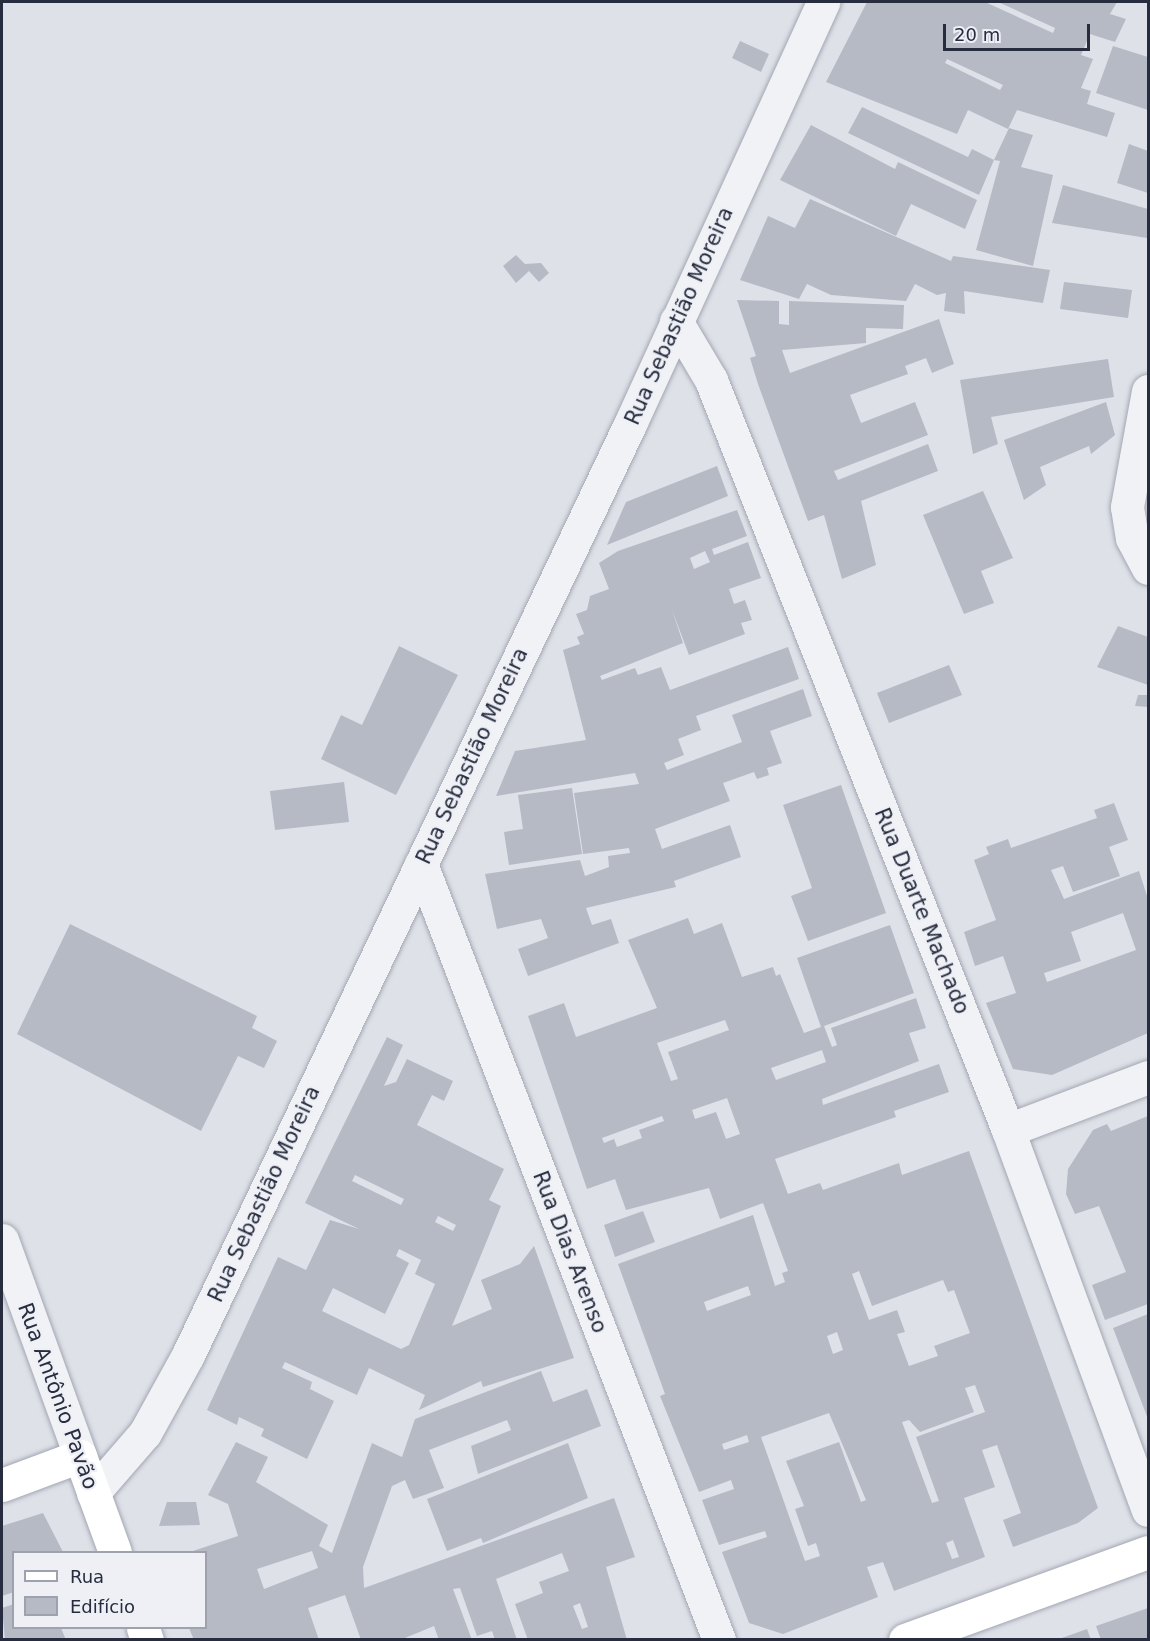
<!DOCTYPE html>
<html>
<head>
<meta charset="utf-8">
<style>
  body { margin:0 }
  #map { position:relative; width:1150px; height:1641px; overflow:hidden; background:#dee1e8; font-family:"DejaVu Sans",sans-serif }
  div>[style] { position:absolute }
  .building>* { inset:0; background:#b5bac5 }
  .roads { filter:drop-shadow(0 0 2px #a3a7b2) drop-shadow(0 0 2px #a3a7b2) }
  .street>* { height:33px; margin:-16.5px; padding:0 16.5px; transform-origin:16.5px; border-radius:16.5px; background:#f1f2f6 }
  .secondary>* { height:33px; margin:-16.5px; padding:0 16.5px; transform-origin:16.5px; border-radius:16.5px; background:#fff }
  span { translate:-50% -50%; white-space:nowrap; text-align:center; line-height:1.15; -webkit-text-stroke:4.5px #eef0f6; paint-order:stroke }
  .street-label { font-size:21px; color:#272d3f }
  .frame { position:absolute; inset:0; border:3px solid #272d3f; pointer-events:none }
  .legend { position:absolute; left:12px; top:1551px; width:195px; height:78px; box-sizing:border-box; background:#eef0f6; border:2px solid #9ea2ad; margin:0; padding:8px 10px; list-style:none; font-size:18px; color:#272d3f }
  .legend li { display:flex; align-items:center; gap:12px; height:30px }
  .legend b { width:30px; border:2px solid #9ea2ad }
  .scale { position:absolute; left:943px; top:24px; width:147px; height:27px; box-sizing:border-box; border:3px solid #272d3f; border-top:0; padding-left:8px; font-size:18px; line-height:21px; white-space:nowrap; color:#272d3f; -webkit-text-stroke:4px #eef0f6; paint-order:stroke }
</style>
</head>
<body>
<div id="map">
  <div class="building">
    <div style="clip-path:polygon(evenodd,867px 2px,985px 2px,1053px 33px,1055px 28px,998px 2px,1117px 2px,1110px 14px,1126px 19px,1115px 42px,1090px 34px,1081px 55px,1093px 59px,1081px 88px,1091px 91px,1087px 104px,1115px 113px,1107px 137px,1017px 110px,1008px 129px,968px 110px,957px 134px,826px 82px,867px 2px,947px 59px,1003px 85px,1000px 90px,945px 63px,947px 59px)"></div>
    <div style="clip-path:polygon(740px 41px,769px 54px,761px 72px,732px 58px)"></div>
    <div style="clip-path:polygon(1113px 46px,1148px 57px,1148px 110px,1096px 93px)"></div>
    <div style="clip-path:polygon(862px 107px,968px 157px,972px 149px,994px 160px,979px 195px,848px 133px)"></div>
    <div style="clip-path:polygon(811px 125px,895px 169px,898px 162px,977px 200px,965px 229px,911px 204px,896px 236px,780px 180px)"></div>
    <div style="clip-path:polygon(1009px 128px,1033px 135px,1021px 167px,1053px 175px,1033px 266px,976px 250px,1000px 161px,994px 160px)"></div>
    <div style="clip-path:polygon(1129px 144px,1148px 151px,1148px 193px,1117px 183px)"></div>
    <div style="clip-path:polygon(1063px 185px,1148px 209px,1147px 238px,1052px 223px)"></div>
    <div style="clip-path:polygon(810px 199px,951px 261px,953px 256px,1050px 270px,1043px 303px,964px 291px,965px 314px,944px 311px,946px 293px,937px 295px,915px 284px,906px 301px,831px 295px,807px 284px,799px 299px,740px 280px,768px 216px,795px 228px)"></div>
    <div style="clip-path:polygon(516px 255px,525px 264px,541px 263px,549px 273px,539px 282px,529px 271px,516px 283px,503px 266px)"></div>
    <div style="clip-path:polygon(1064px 282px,1132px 290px,1128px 318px,1060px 309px)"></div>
    <div style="clip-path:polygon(737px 300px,779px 301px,779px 324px,789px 325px,789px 301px,904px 305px,903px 329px,866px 328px,866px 343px,782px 350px,790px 373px,939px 319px,954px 364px,932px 373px,926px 358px,905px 366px,908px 374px,850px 395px,861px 423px,915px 402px,928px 435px,834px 471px,838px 480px,928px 444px,938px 471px,861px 501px,876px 565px,842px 579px,824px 515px,808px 521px,758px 384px,750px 358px,756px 356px)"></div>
    <div style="clip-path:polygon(1108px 359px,1114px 397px,991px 417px,998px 444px,973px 454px,960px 380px)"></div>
    <div style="clip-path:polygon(1106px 402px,1115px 435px,1091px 454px,1089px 446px,1040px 467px,1046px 485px,1024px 500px,1004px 440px)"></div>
    <div style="clip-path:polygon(717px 466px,728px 496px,607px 545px,626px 502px)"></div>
    <div style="clip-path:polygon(983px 491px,1013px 558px,981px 571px,994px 603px,964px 614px,923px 515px)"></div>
    <div style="clip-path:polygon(evenodd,737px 510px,747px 536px,712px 549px,714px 555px,748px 542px,761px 578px,729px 589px,734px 604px,745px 600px,752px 620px,741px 623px,745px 634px,689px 655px,672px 610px,683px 643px,600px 676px,602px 680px,635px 668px,638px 675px,661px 667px,670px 690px,788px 647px,799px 679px,696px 716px,701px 730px,678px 739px,684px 755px,664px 763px,667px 770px,742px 742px,732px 715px,803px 689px,812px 716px,770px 731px,782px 763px,767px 768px,769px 775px,757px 779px,754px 772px,723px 783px,730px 801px,655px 829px,662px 849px,730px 825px,741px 857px,674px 881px,676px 887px,586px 908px,592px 925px,611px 919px,619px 943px,528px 976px,518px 949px,548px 938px,541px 919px,497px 929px,485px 874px,580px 860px,585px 876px,609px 867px,608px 856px,630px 853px,629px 848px,583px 854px,574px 793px,639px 784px,635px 773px,496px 796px,515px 751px,586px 740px,563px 650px,580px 644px,577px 637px,584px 634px,576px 614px,587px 610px,590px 596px,609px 589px,599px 563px,618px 551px,737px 510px,705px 551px,710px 562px,694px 569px,690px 558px,705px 551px)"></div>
    <div style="clip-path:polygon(1118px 626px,1148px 637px,1148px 685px,1097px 667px)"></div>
    <div style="clip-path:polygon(399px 646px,458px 675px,396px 795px,321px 759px,341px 715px,362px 725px)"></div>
    <div style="clip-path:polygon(949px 665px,962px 695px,889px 723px,877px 693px)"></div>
    <div style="clip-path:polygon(1138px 695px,1148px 695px,1148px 707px,1135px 706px)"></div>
    <div style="clip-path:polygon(344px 782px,349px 822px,275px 830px,270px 791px)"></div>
    <div style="clip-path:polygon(841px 785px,886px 913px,808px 941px,791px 896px,812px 888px,783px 805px)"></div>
    <div style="clip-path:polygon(572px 788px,582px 854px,509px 865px,504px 832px,523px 829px,518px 795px)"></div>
    <div style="clip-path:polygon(evenodd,1114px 803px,1128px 840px,1109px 847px,1120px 876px,1073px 892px,1063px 866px,1051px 870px,1064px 899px,1139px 871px,1148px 899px,1148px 1033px,1052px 1075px,1013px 1069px,986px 1003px,1016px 993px,1003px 956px,975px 966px,964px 932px,996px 920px,974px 860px,989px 854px,986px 847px,1008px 839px,1011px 848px,1097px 818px,1094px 810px,1114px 803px,1123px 913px,1136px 950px,1047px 982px,1044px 973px,1081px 961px,1071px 932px,1123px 913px)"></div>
    <div style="clip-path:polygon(evenodd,688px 918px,694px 934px,722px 923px,742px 977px,773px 967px,776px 976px,780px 974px,804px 1033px,821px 1027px,797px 958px,890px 925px,914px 993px,824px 1026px,832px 1047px,837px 1045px,831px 1028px,916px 998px,926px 1028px,909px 1033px,919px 1061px,822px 1099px,823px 1105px,939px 1064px,949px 1092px,894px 1111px,896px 1117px,775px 1159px,788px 1194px,820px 1183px,823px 1190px,899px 1163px,902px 1175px,969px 1151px,1098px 1508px,1078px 1523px,1013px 1547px,1003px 1520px,1021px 1513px,997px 1445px,982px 1450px,995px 1487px,964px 1498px,985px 1557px,894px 1591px,883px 1562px,867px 1567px,878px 1597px,783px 1634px,749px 1623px,722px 1552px,767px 1537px,765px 1531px,719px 1545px,702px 1500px,734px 1489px,731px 1480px,699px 1492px,660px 1396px,665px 1394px,618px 1264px,753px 1215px,775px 1286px,785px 1282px,782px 1273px,788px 1271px,763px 1203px,720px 1219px,709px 1188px,626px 1210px,615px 1179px,587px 1189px,528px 1016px,564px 1003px,576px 1037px,657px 1008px,628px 940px,688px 918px,725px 1020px,729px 1030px,668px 1052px,678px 1079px,671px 1081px,657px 1043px,725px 1020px,688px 918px,822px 1050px,826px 1062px,776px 1080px,771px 1068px,822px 1050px,688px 918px,727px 1098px,740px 1134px,726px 1139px,716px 1112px,695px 1119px,692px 1110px,727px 1098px,688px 918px,662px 1116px,664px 1121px,639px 1130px,642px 1138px,617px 1147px,614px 1139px,604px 1143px,602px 1138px,662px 1116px,688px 918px,859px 1271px,872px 1306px,943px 1280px,948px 1292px,954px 1290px,970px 1333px,934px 1346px,938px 1356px,909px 1366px,897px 1334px,905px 1332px,897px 1310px,869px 1320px,852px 1274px,859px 1271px,688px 918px,748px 1286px,751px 1295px,707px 1311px,704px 1302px,748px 1286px,688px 918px,837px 1332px,843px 1350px,833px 1354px,827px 1336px,837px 1332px,688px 918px,975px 1385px,985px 1412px,916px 1437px,939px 1501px,932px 1503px,902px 1422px,909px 1420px,920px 1432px,974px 1412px,965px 1388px,975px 1385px,688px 918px,829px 1413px,866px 1500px,861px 1502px,839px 1442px,786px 1461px,804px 1506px,795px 1509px,808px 1546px,816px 1543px,820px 1556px,805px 1561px,761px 1437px,829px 1413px,688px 918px,747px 1435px,749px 1442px,724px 1450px,722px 1444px,747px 1435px,688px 918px,953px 1540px,959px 1557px,952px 1559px,946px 1543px,953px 1540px)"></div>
    <div style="clip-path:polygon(70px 924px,257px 1016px,252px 1028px,277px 1041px,264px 1068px,238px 1056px,201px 1131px,17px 1034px)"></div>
    <div style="clip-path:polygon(evenodd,387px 1037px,403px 1045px,384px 1086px,396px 1082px,407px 1059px,453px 1081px,444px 1101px,432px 1095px,417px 1125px,504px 1169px,489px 1200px,501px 1206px,452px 1326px,492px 1309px,481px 1280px,520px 1264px,534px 1246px,574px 1358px,483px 1387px,481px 1381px,419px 1410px,425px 1395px,369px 1368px,357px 1395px,285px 1362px,282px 1368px,312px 1382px,310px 1389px,334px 1401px,307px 1459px,261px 1436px,264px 1429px,239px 1417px,237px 1425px,207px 1410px,278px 1257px,306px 1270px,330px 1220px,359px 1229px,305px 1203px,387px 1037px,355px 1175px,404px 1199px,401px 1205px,352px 1181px,355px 1175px,387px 1037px,438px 1216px,456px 1225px,453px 1231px,435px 1222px,438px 1216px,387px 1037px,399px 1249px,421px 1260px,415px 1274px,435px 1284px,409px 1345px,401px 1349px,322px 1311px,333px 1288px,385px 1314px,409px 1263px,396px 1256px,399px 1249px)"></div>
    <div style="clip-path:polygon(1148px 1116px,1148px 1304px,1105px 1320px,1092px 1285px,1126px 1272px,1099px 1206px,1075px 1214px,1066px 1194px,1068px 1169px,1093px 1130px,1107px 1124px,1111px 1131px)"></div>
    <div style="clip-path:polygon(643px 1211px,655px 1242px,615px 1257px,604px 1225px)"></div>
    <div style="clip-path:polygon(1148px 1314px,1148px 1419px,1113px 1328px)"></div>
    <div style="clip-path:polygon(evenodd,541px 1371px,553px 1402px,587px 1389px,601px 1426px,478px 1474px,471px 1446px,511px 1430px,507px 1420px,429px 1450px,444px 1488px,413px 1499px,405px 1480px,392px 1486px,363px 1567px,364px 1588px,614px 1498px,635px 1557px,606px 1567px,627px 1640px,528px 1640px,515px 1604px,543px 1593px,539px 1582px,569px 1571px,562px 1553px,496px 1579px,517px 1640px,495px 1640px,492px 1631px,477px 1636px,460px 1588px,453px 1589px,472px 1640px,439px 1640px,434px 1626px,400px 1640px,361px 1640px,345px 1595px,308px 1608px,319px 1640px,194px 1640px,189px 1628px,206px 1628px,206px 1552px,190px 1552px,238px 1536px,228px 1504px,208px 1495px,236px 1442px,268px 1457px,256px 1482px,328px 1525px,319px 1546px,332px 1553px,372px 1443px,402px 1457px,415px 1419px,541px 1371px,312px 1551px,318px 1568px,264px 1589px,257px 1569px,312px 1551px,541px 1371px,580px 1603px,588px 1627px,582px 1629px,573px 1606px,580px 1603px)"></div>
    <div style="clip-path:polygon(568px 1443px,588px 1498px,483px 1543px,481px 1538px,447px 1551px,427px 1499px)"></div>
    <div style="clip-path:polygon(167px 1502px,196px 1502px,200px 1525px,159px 1526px)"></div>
    <div style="clip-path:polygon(43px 1513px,63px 1552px,14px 1552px,14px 1592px,2px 1596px,2px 1526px)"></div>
    <div style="clip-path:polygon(14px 1604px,14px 1628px,61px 1628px,66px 1640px,5px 1640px,2px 1608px)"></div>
    <div style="clip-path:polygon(1148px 1608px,1148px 1640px,1101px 1640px,1096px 1626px)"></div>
    <div style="clip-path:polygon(1087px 1629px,1091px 1640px,1059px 1640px,1059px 1639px)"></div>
  </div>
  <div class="roads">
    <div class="street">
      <div style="left:676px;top:321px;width:69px;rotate:59.3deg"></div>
      <div style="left:711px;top:380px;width:807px;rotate:68.4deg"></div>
      <div style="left:1008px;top:1130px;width:405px;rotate:69.8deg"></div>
      <div style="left:1148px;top:391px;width:118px;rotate:100.3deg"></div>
      <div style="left:1127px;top:507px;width:31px;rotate:81deg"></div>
      <div style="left:1132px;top:538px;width:34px;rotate:62deg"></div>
      <div style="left:421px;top:864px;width:831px;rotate:68.99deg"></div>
      <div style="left:1008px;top:1130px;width:150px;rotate:-20.7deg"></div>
      <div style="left:2px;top:1240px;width:230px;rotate:70.1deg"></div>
      <div style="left:93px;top:1493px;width:79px;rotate:-49.1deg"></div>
      <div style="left:145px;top:1433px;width:89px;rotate:-61.1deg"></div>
      <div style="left:188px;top:1355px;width:1033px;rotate:-64.6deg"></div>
      <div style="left:631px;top:422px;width:462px;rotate:-65.4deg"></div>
    </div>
    <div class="secondary">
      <div style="left:2px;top:1485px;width:83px;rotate:-20.4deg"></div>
      <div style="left:80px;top:1456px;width:102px;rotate:70deg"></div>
      <div style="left:143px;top:1628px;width:13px;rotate:72deg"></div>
      <div style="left:905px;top:1640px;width:258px;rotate:-19.9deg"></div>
    </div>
  </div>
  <div class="street-label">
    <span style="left:679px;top:316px;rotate:-66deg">Rua Sebastião Moreira</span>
    <span style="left:472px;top:756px;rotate:-65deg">Rua Sebastião Moreira</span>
    <span style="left:922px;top:911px;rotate:68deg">Rua Duarte Machado</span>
    <span style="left:264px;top:1194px;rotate:-65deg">Rua Sebastião Moreira</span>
    <span style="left:570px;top:1252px;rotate:69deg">Rua Dias Arenso</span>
    <span style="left:58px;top:1396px;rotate:70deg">Rua Antônio Pavão</span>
  </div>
  <div class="frame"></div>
  <ul class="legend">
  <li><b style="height:8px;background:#fff"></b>Rua</li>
  <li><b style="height:16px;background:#b5bac5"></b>Edifício</li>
  </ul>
  <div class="scale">20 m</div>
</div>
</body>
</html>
